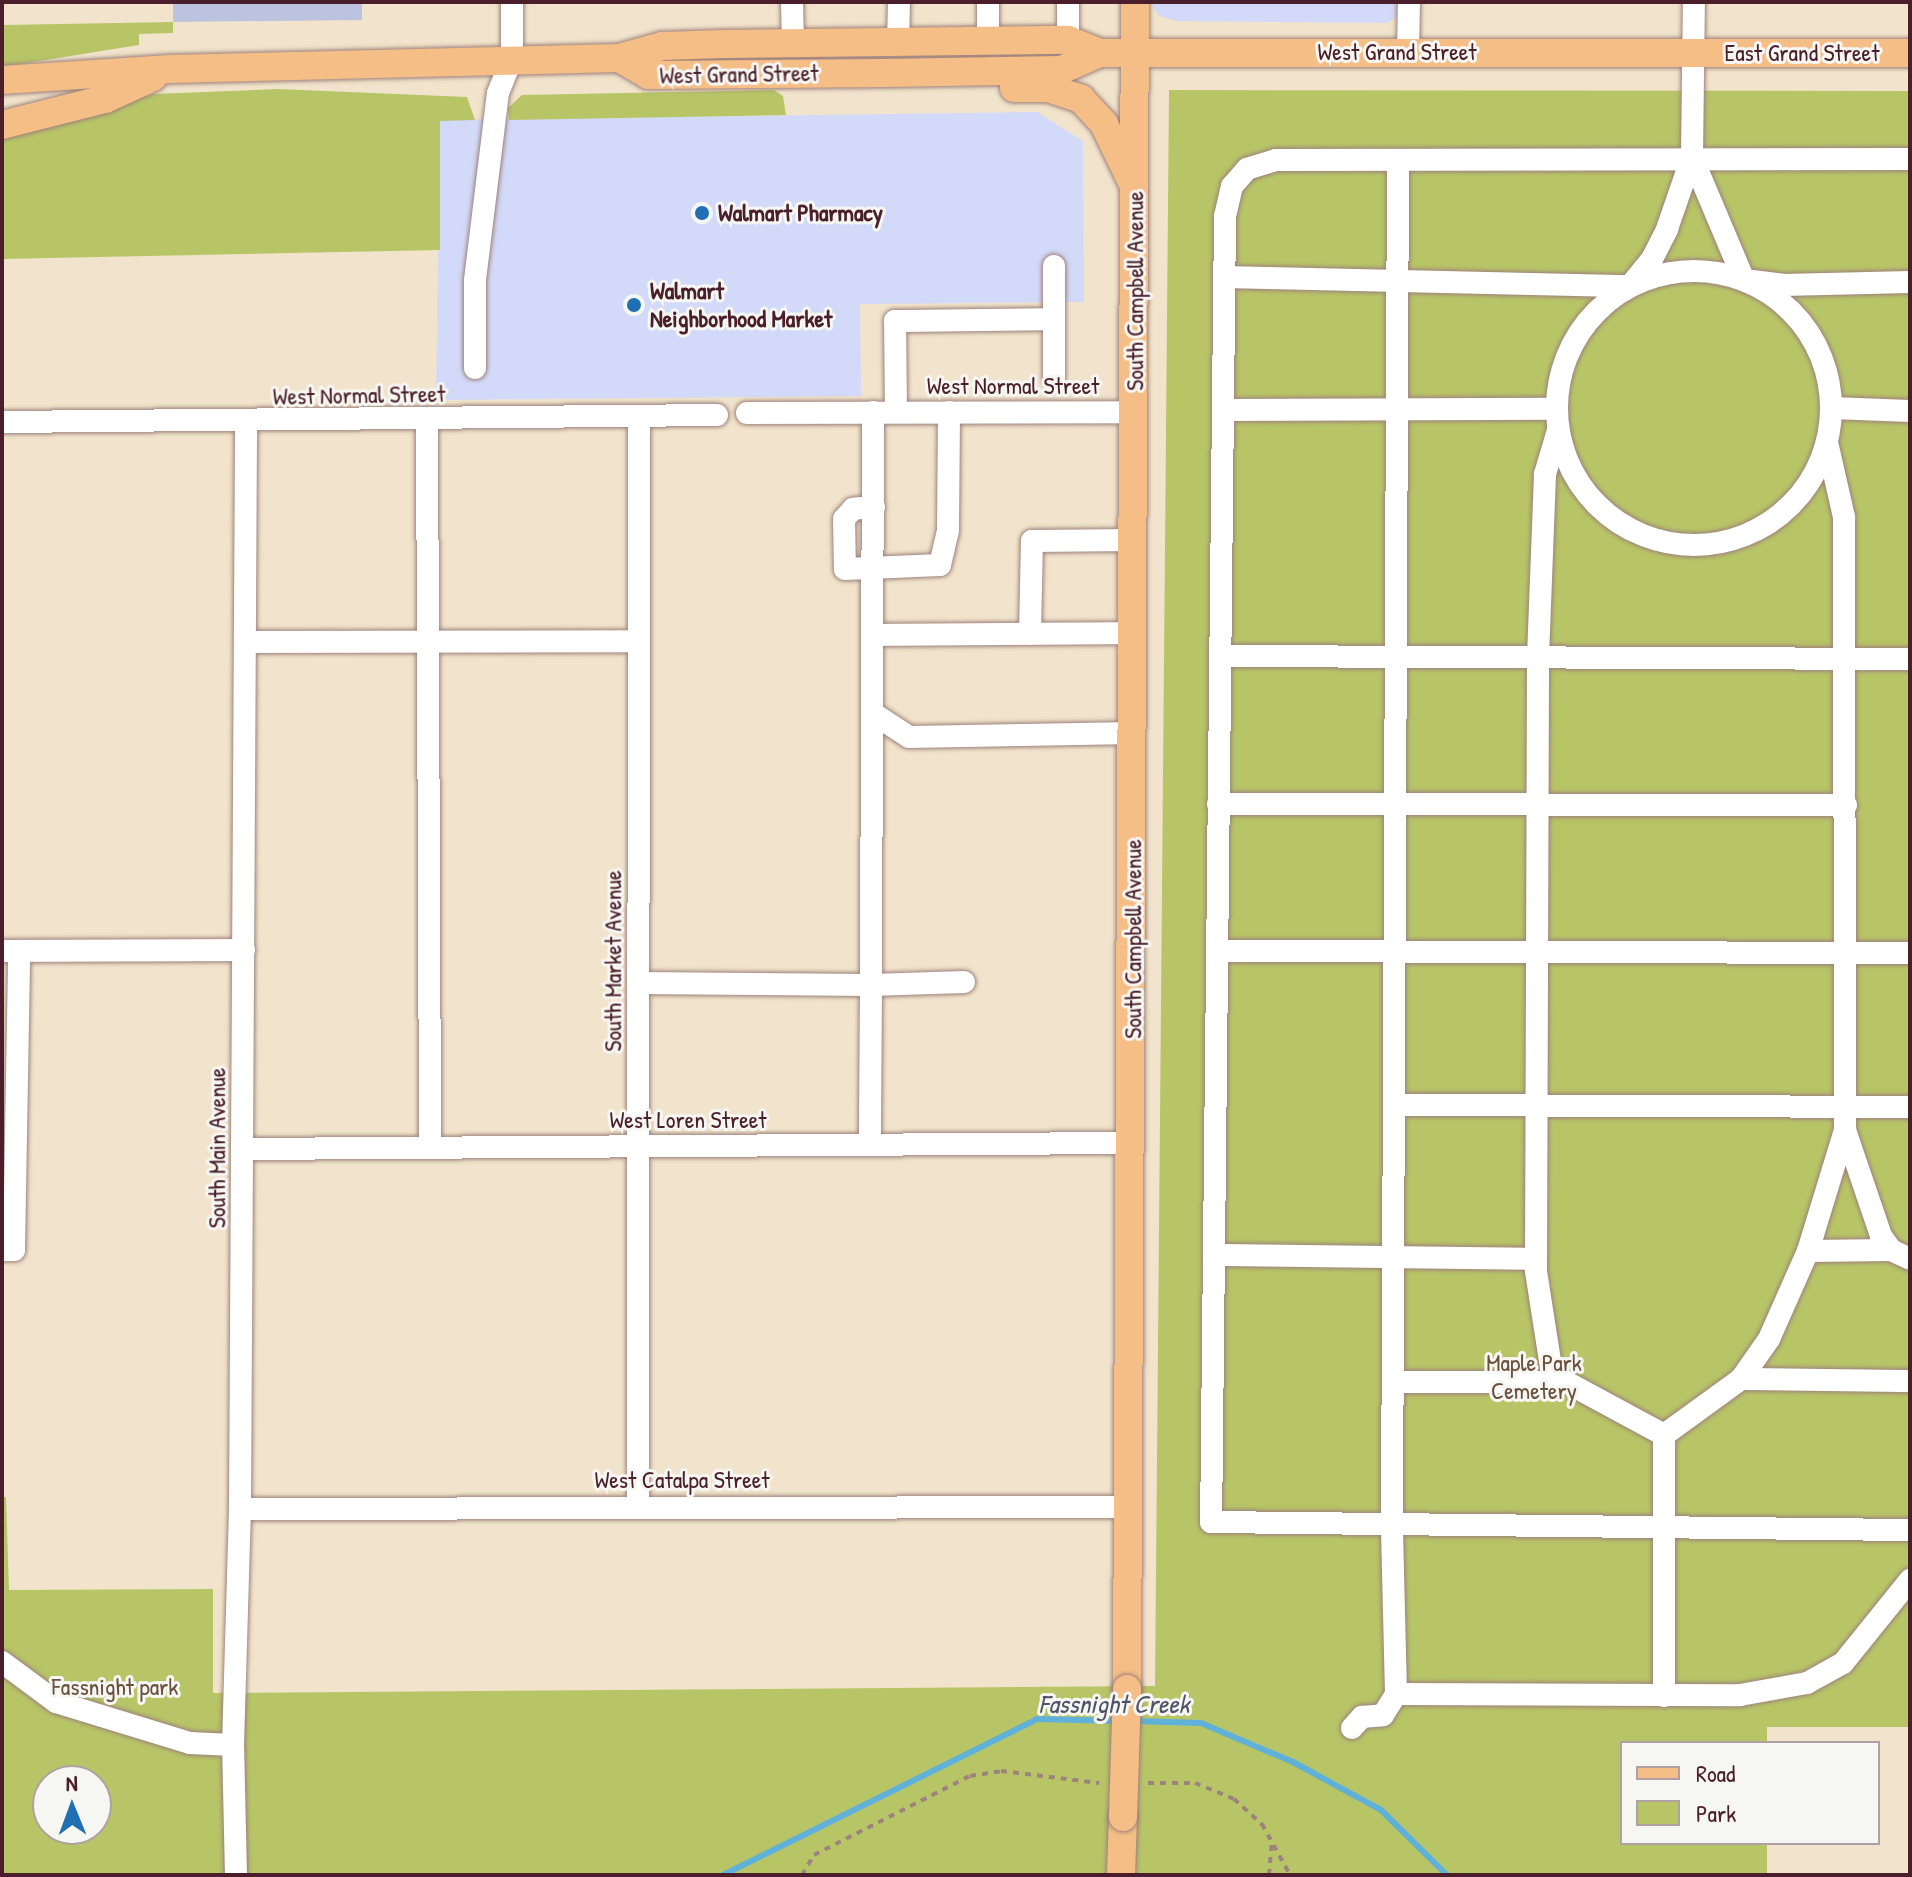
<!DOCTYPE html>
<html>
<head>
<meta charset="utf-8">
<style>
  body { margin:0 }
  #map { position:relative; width:1912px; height:1877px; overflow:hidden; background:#f2e4cc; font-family:"Patrick Hand",sans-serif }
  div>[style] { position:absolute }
  .built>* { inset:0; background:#d3d9f9 }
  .industrial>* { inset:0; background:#bcc3de }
  .green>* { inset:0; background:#b8c567 }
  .stream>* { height:6px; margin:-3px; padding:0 3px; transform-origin:3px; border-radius:3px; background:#5fb1da }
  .path>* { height:4px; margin-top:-2px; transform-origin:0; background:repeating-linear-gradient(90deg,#9e827c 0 6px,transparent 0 12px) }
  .roads { filter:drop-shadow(0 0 2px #9e827c) drop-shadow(0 0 2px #9e827c) }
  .minor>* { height:22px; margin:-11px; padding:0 11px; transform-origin:11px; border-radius:11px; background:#fff }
  .minor>.ring { margin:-11px; padding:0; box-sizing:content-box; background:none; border:22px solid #fff; border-radius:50% }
  .major>* { height:28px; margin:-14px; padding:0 14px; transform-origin:14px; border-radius:14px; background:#f6be87 }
  .bridges { filter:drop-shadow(0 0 2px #9e827c) drop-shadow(0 0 2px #9e827c) }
  .major-bridge>* { height:28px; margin:-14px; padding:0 14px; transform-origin:14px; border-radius:14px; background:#f6be87 }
  .dots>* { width:22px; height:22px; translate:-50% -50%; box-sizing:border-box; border:4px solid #f6f6f2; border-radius:50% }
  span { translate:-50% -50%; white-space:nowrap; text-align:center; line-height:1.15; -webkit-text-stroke:6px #f6f6f2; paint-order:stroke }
  .street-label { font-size:24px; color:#4a1f2b }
  .poi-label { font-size:24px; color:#4a1f2b; font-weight:700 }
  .left { translate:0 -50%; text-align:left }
  .park-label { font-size:24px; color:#6b513d }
  .water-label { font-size:26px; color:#515268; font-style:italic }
  .frame { position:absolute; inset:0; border:4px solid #4a1f2b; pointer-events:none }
  .legend { position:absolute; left:1620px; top:1741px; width:260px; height:104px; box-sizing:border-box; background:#f6f6f2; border:2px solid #b1a0a2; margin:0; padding:10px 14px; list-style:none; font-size:24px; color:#4a1f2b }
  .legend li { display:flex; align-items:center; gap:16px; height:40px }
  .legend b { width:40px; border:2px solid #b1a0a2 }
  .north { position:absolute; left:32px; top:1765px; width:80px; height:80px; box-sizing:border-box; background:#f6f6f2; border:2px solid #b1a0a2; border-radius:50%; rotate:359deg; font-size:22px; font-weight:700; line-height:32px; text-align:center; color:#4a1f2b }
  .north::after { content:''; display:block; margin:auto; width:28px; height:36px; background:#1f6fb2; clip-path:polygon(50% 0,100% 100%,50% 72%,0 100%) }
</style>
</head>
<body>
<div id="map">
  <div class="built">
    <div style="clip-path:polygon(1150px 2px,1400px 2px,1395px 18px,1387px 23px,1177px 21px,1159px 16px)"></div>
    <div style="clip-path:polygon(1037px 112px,1083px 141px,1084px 302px,860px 304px,861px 396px,436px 400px,440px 120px)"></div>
  </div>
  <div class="industrial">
    <div style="clip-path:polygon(173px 2px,362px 2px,362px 20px,173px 22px)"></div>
  </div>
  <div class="green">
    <div style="clip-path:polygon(173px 22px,173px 33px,139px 34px,139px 45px,2px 67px,2px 25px)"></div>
    <div style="clip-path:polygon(279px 89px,467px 97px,475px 120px,440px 121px,440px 250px,2px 259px,2px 140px,153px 94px)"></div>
    <div style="clip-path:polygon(774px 90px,783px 96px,786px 115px,509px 120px,508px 108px,522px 95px)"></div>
    <div style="clip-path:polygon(evenodd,1169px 90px,1910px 91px,1910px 1727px,1767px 1727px,1767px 1743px,1622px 1743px,1622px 1843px,1767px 1843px,1767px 1875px,2px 1875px,2px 1497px,6px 1497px,9px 1590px,213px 1589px,213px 1693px,1155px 1686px,1169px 90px,48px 1781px,96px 1781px,96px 1829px,48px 1829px,48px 1781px)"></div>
  </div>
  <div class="stream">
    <div style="left:1133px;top:1721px;width:68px;rotate:1.7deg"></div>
    <div style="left:1201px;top:1723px;width:100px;rotate:23deg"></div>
    <div style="left:1293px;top:1762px;width:100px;rotate:28.6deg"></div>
    <div style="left:1381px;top:1810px;width:93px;rotate:44.6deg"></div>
    <div style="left:723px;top:1875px;width:351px;rotate:-26.4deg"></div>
    <div style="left:1037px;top:1719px;width:81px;rotate:1.4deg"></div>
  </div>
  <div class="path">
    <div style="left:1148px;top:1783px;width:47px"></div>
    <div style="left:1195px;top:1783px;width:42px;rotate:22.3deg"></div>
    <div style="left:1234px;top:1799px;width:38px;rotate:42deg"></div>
    <div style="left:1262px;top:1824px;width:58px;rotate:61.2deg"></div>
    <div style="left:802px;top:1875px;width:23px;rotate:-59deg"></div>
    <div style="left:814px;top:1855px;width:175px;rotate:-26.9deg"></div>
    <div style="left:970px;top:1776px;width:31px;rotate:-9deg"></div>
    <div style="left:1001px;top:1771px;width:99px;rotate:7deg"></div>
    <div style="left:1269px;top:1875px;width:33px;rotate:-85deg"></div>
  </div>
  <div class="roads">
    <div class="minor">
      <div style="left:792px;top:2px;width:41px;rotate:88.6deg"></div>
      <div style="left:988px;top:2px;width:40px;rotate:90deg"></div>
      <div style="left:1068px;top:40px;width:38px;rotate:-90deg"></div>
      <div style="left:898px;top:43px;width:41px;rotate:-88.6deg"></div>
      <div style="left:1408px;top:52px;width:50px;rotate:-88.9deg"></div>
      <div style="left:1692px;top:157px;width:134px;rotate:67.1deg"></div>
      <div style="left:1744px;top:280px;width:39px;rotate:7deg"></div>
      <div style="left:1783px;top:285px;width:127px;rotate:-1.4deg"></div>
      <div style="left:1910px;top:159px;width:634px;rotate:179.91deg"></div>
      <div style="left:1276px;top:160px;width:30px;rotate:163deg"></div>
      <div style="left:1247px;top:169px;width:23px;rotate:131deg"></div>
      <div style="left:1232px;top:186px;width:31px;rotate:103deg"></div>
      <div style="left:1225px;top:216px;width:1306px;rotate:90.61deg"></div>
      <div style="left:1211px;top:1522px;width:699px;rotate:0.66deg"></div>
      <div class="ring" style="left:1557px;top:271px;width:252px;height:252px"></div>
      <div style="left:1224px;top:277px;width:406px;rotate:1.3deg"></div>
      <div style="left:1630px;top:286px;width:35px;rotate:-51deg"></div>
      <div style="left:1652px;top:259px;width:34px;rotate:-63deg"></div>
      <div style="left:1667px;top:229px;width:76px;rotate:-70.9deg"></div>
      <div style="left:1692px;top:157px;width:155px;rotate:-89.3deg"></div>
      <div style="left:475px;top:368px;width:88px;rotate:-90deg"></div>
      <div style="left:475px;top:280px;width:188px;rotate:-83deg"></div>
      <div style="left:498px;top:93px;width:37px;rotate:-68deg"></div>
      <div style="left:512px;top:59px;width:57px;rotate:-90deg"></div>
      <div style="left:1054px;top:378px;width:112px;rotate:-90deg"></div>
      <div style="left:1832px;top:408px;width:78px;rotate:2.2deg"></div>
      <div style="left:1223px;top:410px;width:333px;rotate:-0.2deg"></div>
      <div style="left:873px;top:412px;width:573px;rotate:90.2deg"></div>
      <div style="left:871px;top:985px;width:93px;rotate:-1.8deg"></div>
      <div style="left:896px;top:412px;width:91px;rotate:-90.6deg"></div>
      <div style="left:895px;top:321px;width:158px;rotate:-0.7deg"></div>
      <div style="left:747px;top:413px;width:388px;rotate:-0.1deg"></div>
      <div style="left:427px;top:420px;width:727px;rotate:89.76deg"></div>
      <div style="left:2px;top:422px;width:715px;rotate:-0.56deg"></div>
      <div style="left:874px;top:507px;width:21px;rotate:175deg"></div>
      <div style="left:853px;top:509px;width:13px;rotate:132deg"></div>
      <div style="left:844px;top:519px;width:50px;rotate:88.9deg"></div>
      <div style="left:845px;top:569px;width:95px;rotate:-2.4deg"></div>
      <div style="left:940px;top:565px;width:36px;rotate:-77deg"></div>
      <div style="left:948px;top:530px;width:118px;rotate:-89.5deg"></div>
      <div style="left:1030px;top:634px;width:93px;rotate:-88.8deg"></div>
      <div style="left:1032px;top:541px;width:103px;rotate:-0.6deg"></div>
      <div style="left:874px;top:635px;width:261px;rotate:-0.4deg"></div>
      <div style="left:245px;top:642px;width:394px;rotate:-0.1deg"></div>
      <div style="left:1220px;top:656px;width:690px;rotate:0.25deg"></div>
      <div style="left:874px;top:714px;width:42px;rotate:33.3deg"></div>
      <div style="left:909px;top:737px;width:225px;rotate:-1deg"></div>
      <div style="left:1218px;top:804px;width:628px;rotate:0.09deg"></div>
      <div style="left:2px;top:951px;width:242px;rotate:-0.2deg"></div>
      <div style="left:1217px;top:951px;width:693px;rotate:0.17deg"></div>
      <div style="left:639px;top:983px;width:232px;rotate:0.5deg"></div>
      <div style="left:871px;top:985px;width:160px;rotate:90.4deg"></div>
      <div style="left:1396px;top:1105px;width:514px;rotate:0.22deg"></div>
      <div style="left:1845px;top:1130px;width:112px;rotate:71.2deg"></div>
      <div style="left:1881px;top:1236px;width:17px;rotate:54deg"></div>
      <div style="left:1891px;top:1250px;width:21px;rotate:25deg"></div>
      <div style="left:243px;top:1149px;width:890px;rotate:-0.39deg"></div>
      <div style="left:2px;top:1250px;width:12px"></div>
      <div style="left:14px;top:1250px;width:299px;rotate:-89deg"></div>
      <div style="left:1808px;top:1251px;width:83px;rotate:-0.7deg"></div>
      <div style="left:1214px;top:1255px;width:322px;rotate:0.7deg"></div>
      <div style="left:1741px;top:1379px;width:169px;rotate:0.7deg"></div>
      <div style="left:1553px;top:1380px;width:110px;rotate:-98.9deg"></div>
      <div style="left:1536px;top:1271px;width:614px;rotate:-89.81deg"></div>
      <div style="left:1538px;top:657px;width:183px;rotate:-87.8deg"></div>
      <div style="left:1545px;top:474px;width:46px;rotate:-73.5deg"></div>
      <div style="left:1393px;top:1382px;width:173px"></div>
      <div style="left:1566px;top:1382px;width:111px;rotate:28.4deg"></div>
      <div style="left:1664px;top:1435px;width:95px;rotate:-36deg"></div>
      <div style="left:1741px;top:1379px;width:49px;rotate:-55deg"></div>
      <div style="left:1769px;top:1339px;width:96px;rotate:-66.1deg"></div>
      <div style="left:1808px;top:1251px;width:127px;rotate:-73deg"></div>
      <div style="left:1845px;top:1130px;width:613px;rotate:-90.09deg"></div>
      <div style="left:1844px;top:517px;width:77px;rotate:-102.8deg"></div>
      <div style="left:638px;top:1506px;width:1089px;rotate:-89.95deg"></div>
      <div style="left:240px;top:1509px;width:885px;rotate:-0.13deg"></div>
      <div style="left:2px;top:1662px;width:67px;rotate:36.5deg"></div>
      <div style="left:56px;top:1702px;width:140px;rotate:17deg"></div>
      <div style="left:190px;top:1743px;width:43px;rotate:2.7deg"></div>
      <div style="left:1396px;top:1694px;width:344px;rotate:0.2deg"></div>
      <div style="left:1740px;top:1695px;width:68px;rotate:-10.2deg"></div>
      <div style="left:1807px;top:1683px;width:41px;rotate:-29.1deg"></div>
      <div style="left:1843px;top:1663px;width:107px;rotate:-51.1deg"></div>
      <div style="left:1664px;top:1696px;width:261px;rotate:-90deg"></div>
      <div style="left:1352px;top:1728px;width:15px;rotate:-48deg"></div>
      <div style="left:1362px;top:1717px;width:21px;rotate:-5deg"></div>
      <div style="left:1383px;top:1715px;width:25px;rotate:-58deg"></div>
      <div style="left:1396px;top:1694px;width:169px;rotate:-91.4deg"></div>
      <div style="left:1392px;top:1525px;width:1365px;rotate:-89.75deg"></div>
      <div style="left:236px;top:1875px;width:130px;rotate:-91.3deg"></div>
      <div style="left:233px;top:1745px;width:236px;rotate:-88.3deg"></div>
      <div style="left:240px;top:1509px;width:1087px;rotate:-89.68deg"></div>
    </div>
    <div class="major">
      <div style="left:619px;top:58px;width:34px;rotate:30deg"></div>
      <div style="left:648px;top:75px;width:236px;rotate:-0.5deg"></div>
      <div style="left:884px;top:73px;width:177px;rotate:-1deg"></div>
      <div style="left:1061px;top:70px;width:43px;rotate:-23.6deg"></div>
      <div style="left:2px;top:80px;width:169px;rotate:-3.7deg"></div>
      <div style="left:171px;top:69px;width:448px;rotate:-1.4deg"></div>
      <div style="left:619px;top:58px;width:45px;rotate:-15.6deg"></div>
      <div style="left:662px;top:46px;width:63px;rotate:-1.8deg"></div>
      <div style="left:725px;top:44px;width:343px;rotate:-0.7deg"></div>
      <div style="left:1068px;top:40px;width:35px;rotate:22deg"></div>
      <div style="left:1100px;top:53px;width:810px"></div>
      <div style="left:1014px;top:88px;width:34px"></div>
      <div style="left:1048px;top:88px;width:35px;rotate:18deg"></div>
      <div style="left:1081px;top:99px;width:34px;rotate:47deg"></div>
      <div style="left:1104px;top:124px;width:64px;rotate:64.2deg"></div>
      <div style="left:2px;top:125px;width:106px;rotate:-14.2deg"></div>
      <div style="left:105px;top:99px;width:53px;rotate:-24.6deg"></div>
      <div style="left:1127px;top:1689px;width:1687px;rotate:-89.73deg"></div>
      <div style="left:1121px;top:1875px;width:58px;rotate:-88deg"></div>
    </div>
  </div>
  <div class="bridges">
    <div class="major-bridge">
      <div style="left:1123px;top:1817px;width:128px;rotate:-88.2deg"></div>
    </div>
  </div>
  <div class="dots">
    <div style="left:702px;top:213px;background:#1f6fb2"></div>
    <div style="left:634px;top:305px;background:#1f6fb2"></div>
  </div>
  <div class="street-label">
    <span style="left:1397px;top:52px">West Grand Street</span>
    <span style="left:1802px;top:53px">East Grand Street</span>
    <span style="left:739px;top:74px;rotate:-1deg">West Grand Street</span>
    <span style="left:1135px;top:291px;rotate:-90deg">South Campbell Avenue</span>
    <span style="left:1013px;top:386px">West Normal Street</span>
    <span style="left:359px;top:395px;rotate:-1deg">West Normal Street</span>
    <span style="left:1133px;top:939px;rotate:-90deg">South Campbell Avenue</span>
    <span style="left:613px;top:961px;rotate:-90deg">South Market Avenue</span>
    <span style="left:688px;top:1120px">West Loren Street</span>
    <span style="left:217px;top:1148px;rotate:-90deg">South Main Avenue</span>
    <span style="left:682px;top:1480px">West Catalpa Street</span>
  </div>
  <div class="poi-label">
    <span class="left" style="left:718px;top:213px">Walmart Pharmacy</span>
    <span class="left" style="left:650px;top:305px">Walmart<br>Neighborhood Market</span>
  </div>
  <div class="park-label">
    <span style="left:1534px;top:1377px">Maple Park<br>Cemetery</span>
    <span style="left:115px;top:1687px">Fassnight park</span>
  </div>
  <div class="water-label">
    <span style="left:1114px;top:1704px">Fassnight Creek</span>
  </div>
  <div class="frame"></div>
  <ul class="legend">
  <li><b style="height:10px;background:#f6be87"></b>Road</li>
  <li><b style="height:22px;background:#b8c567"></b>Park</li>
  </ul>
  <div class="north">N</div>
</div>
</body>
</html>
